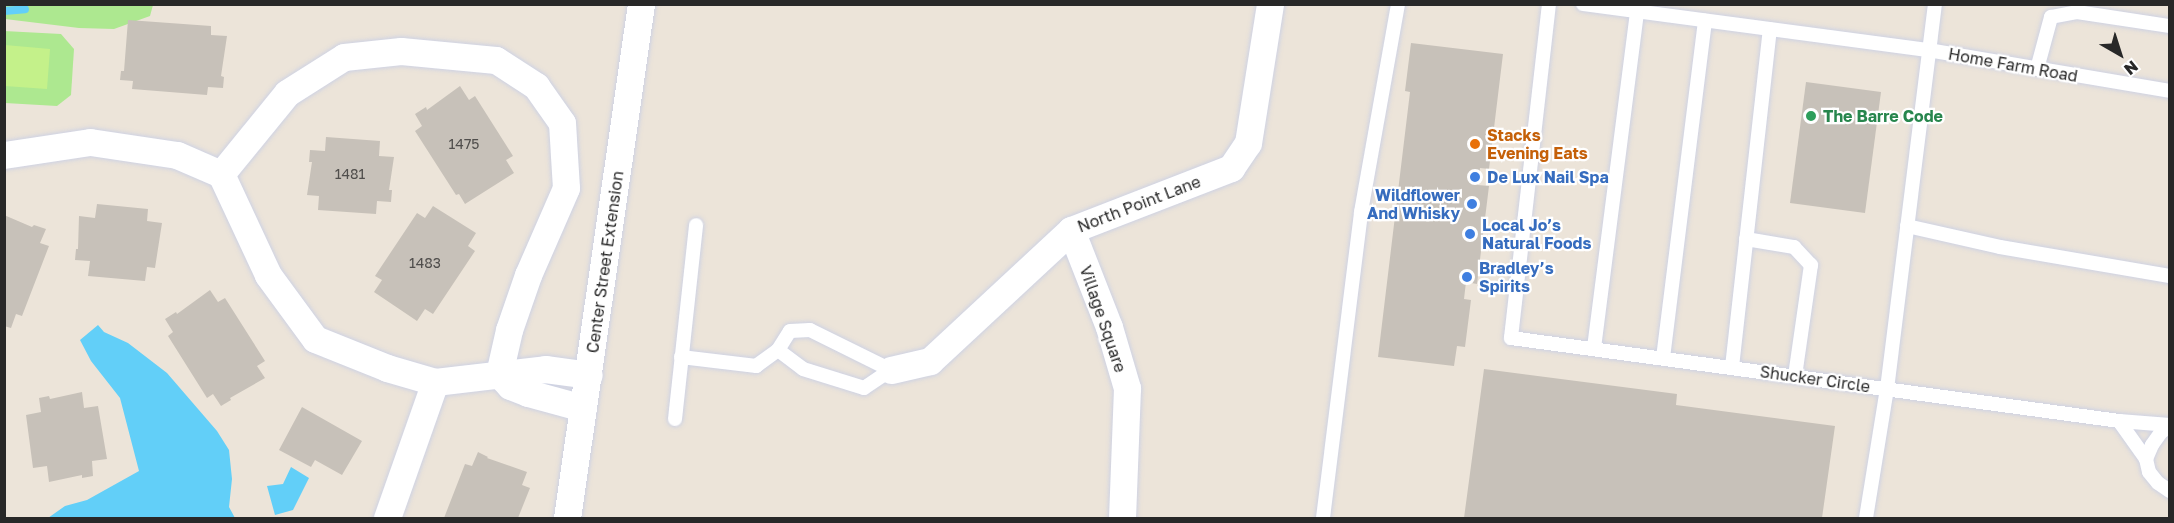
<!DOCTYPE html>
<html>
<head>
<meta charset="utf-8">
<style>
  body { margin:0 }
  #map { position:relative; width:2174px; height:523px; overflow:hidden; background:#ece4d9; font-family:"Golos Text",sans-serif }
  div>[style] { position:absolute }
  .green>* { inset:0; background:#ade890 }
  .pitch>* { inset:0; background:#c4f18a }
  .water>* { inset:0; background:#62cff8 }
  .stream>* { height:8px; margin:-4px; padding:0 4px; transform-origin:4px; border-radius:4px; background:#62cff8 }
  .building>* { inset:0; background:#c7c1b9 }
  .roads { filter:drop-shadow(0 0 2px #ced2e3) drop-shadow(0 0 2px #ced2e3) }
  .service>* { height:14px; margin:-7px; padding:0 7px; transform-origin:7px; border-radius:7px; background:#fff }
  .minor>* { height:27px; margin:-13.5px; padding:0 13.5px; transform-origin:13.5px; border-radius:13.5px; background:#fff }
  .dots>* { width:16px; height:16px; translate:-50% -50%; box-sizing:border-box; border:3px solid #fff; border-radius:50% }
  span { translate:-50% -50%; white-space:nowrap; text-align:center; line-height:1.15; -webkit-text-stroke:4.5px #fff; paint-order:stroke }
  .number-label { font-size:14px; color:#504e4c }
  .number-label span { -webkit-text-stroke-width:0 }
  .street-label { font-size:16px; color:#282828 }
  .leisure-label { font-size:16px; color:#27864d; font-weight:700 }
  .left { translate:0 -50%; text-align:left }
  .food-label { font-size:16px; color:#c56008; font-weight:700 }
  .shop-label { font-size:16px; color:#366cbe; font-weight:700 }
  .right { translate:-100% -50%; text-align:right }
  .frame { position:absolute; inset:0; border:6px solid #282828; pointer-events:none }
  .north { position:absolute; left:2090px; top:24px; width:60px; height:60px; -webkit-text-stroke:4px #fff; paint-order:stroke; rotate:141deg; font-size:16px; font-weight:700; line-height:24px; text-align:center; color:#282828 }
  .north::after { content:''; display:block; margin:auto; width:21px; height:27px; background:#282828; clip-path:polygon(50% 0,100% 100%,50% 72%,0 100%) }
</style>
</head>
<body>
<div id="map">
  <div class="green">
    <div style="clip-path:polygon(5px 5px,153px 5px,150px 16px,114px 29px,79px 28px,5px 19px)"></div>
    <div style="clip-path:polygon(4px 31px,61px 34px,74px 49px,71px 95px,57px 106px,5px 103px)"></div>
  </div>
  <div class="pitch">
    <div style="clip-path:polygon(5px 45px,50px 49px,47px 89px,5px 86px)"></div>
  </div>
  <div class="water">
    <div style="clip-path:polygon(98px 325px,104px 332px,128px 343px,167px 373px,217px 431px,229px 450px,232px 479px,229px 507px,235px 518px,48px 518px,65px 506px,87px 500px,139px 471px,120px 398px,91px 361px,80px 340px)"></div>
    <div style="clip-path:polygon(291px 467px,309px 478px,293px 510px,275px 515px,267px 486px,283px 484px)"></div>
  </div>
  <div class="stream">
    <div style="left:4px;top:11px;width:21px;rotate:-5deg"></div>
  </div>
  <div class="building">
    <div style="clip-path:polygon(128px 20px,211px 26px,211px 35px,227px 36px,221px 76px,224px 77px,223px 88px,208px 87px,207px 95px,132px 89px,133px 81px,120px 80px,121px 71px,124px 71px)"></div>
    <div style="clip-path:polygon(1411px 43px,1503px 54px,1489px 169px,1480px 168px,1478px 185px,1489px 186px,1477px 284px,1466px 282px,1464px 299px,1471px 300px,1465px 347px,1457px 346px,1454px 366px,1378px 357px,1410px 92px,1405px 91px)"></div>
    <div style="clip-path:polygon(1806px 82px,1881px 92px,1865px 213px,1790px 203px)"></div>
    <div style="clip-path:polygon(460px 86px,469px 100px,475px 96px,513px 156px,506px 160px,514px 173px,465px 204px,459px 194px,456px 195px,415px 131px,422px 126px,415px 114px,426px 107px,427px 110px)"></div>
    <div style="clip-path:polygon(326px 137px,380px 141px,379px 156px,394px 157px,389px 190px,392px 190px,391px 202px,377px 201px,376px 214px,318px 210px,319px 196px,307px 195px,312px 162px,309px 162px,310px 150px,325px 151px)"></div>
    <div style="clip-path:polygon(97px 204px,148px 209px,147px 221px,162px 223px,155px 268px,147px 267px,145px 281px,88px 276px,90px 261px,75px 260px,76px 249px,78px 249px,79px 216px,95px 218px)"></div>
    <div style="clip-path:polygon(433px 206px,476px 233px,468px 246px,475px 251px,433px 314px,425px 309px,417px 321px,374px 292px,382px 280px,375px 276px,417px 213px,425px 218px)"></div>
    <div style="clip-path:polygon(4px 215px,32px 227px,34px 225px,46px 229px,40px 243px,49px 246px,22px 316px,16px 314px,11px 328px,4px 326px)"></div>
    <div style="clip-path:polygon(210px 290px,218px 302px,225px 298px,265px 361px,257px 366px,265px 378px,230px 398px,231px 400px,221px 406px,213px 394px,207px 398px,168px 336px,173px 332px,165px 319px,176px 312px,177px 314px)"></div>
    <div style="clip-path:polygon(1484px 369px,1677px 394px,1676px 405px,1835px 426px,1822px 518px,1464px 518px)"></div>
    <div style="clip-path:polygon(82px 392px,84px 408px,98px 406px,107px 459px,92px 461px,93px 476px,82px 478px,82px 475px,49px 482px,47px 466px,33px 468px,26px 415px,41px 412px,39px 398px,49px 396px,50px 399px)"></div>
    <div style="clip-path:polygon(302px 407px,362px 441px,342px 475px,315px 460px,311px 467px,279px 450px)"></div>
    <div style="clip-path:polygon(478px 452px,488px 457px,487px 458px,527px 472px,522px 485px,530px 488px,518px 518px,444px 518px,465px 464px,472px 466px)"></div>
  </div>
  <div class="roads">
    <div class="service">
      <div style="left:1549px;top:4px;width:336px;rotate:96.5deg"></div>
      <div style="left:1511px;top:338px;width:614px;rotate:7.77deg"></div>
      <div style="left:2119px;top:421px;width:47px;rotate:54.6deg"></div>
      <div style="left:2146px;top:459px;width:13px;rotate:77deg"></div>
      <div style="left:2149px;top:472px;width:14px;rotate:51deg"></div>
      <div style="left:2158px;top:483px;width:14px;rotate:34deg"></div>
      <div style="left:1583px;top:4px;width:348px;rotate:7.6deg"></div>
      <div style="left:1928px;top:50px;width:245px;rotate:9.6deg"></div>
      <div style="left:2037px;top:69px;width:54px;rotate:-74.9deg"></div>
      <div style="left:2051px;top:17px;width:26px;rotate:-11deg"></div>
      <div style="left:2077px;top:12px;width:94px;rotate:8.6deg"></div>
      <div style="left:1907px;top:226px;width:95px;rotate:12.7deg"></div>
      <div style="left:2000px;top:247px;width:172px;rotate:9.7deg"></div>
      <div style="left:1746px;top:239px;width:49px;rotate:9.5deg"></div>
      <div style="left:1794px;top:247px;width:25px;rotate:47deg"></div>
      <div style="left:1811px;top:265px;width:112px;rotate:98.2deg"></div>
      <div style="left:1594px;top:348px;width:339px;rotate:-82.7deg"></div>
      <div style="left:778px;top:350px;width:31px;rotate:37deg"></div>
      <div style="left:803px;top:369px;width:64px;rotate:17.3deg"></div>
      <div style="left:864px;top:388px;width:32px;rotate:-34deg"></div>
      <div style="left:681px;top:357px;width:76px;rotate:6.8deg"></div>
      <div style="left:756px;top:366px;width:27px;rotate:-36deg"></div>
      <div style="left:778px;top:350px;width:22px;rotate:-58deg"></div>
      <div style="left:790px;top:331px;width:20px;rotate:-3deg"></div>
      <div style="left:810px;top:330px;width:90px;rotate:26.3deg"></div>
      <div style="left:1663px;top:358px;width:340px;rotate:-82.9deg"></div>
      <div style="left:1732px;top:367px;width:340px;rotate:-83.6deg"></div>
      <div style="left:675px;top:419px;width:195px;rotate:-83.8deg"></div>
      <div style="left:2119px;top:421px;width:51px;rotate:4.5deg"></div>
      <div style="left:2146px;top:459px;width:15px;rotate:-67deg"></div>
      <div style="left:2152px;top:445px;width:16px;rotate:-55deg"></div>
      <div style="left:2161px;top:432px;width:10px;rotate:-29deg"></div>
      <div style="left:1323px;top:518px;width:308px;rotate:-82.9deg"></div>
      <div style="left:1361px;top:212px;width:211px;rotate:-79.9deg"></div>
      <div style="left:1866px;top:518px;width:131px;rotate:-80.8deg"></div>
      <div style="left:1887px;top:389px;width:388px;rotate:-82.9deg"></div>
    </div>
    <div class="minor">
      <div style="left:4px;top:155px;width:87px;rotate:-8.6deg"></div>
      <div style="left:90px;top:142px;width:88px;rotate:8.5deg"></div>
      <div style="left:177px;top:155px;width:48px;rotate:23.4deg"></div>
      <div style="left:221px;top:174px;width:104px;rotate:-50.8deg"></div>
      <div style="left:287px;top:93px;width:67px;rotate:-32.3deg"></div>
      <div style="left:344px;top:57px;width:57px;rotate:-6deg"></div>
      <div style="left:401px;top:51px;width:95px;rotate:5.4deg"></div>
      <div style="left:496px;top:60px;width:48px;rotate:33deg"></div>
      <div style="left:536px;top:86px;width:45px;rotate:54.9deg"></div>
      <div style="left:562px;top:123px;width:65px;rotate:86.5deg"></div>
      <div style="left:566px;top:188px;width:95px;rotate:113.6deg"></div>
      <div style="left:528px;top:275px;width:58px;rotate:109.1deg"></div>
      <div style="left:509px;top:330px;width:45px;rotate:102.8deg"></div>
      <div style="left:221px;top:174px;width:111px;rotate:65deg"></div>
      <div style="left:268px;top:275px;width:79px;rotate:53.7deg"></div>
      <div style="left:315px;top:339px;width:78px;rotate:21.9deg"></div>
      <div style="left:387px;top:368px;width:50px;rotate:16.3deg"></div>
      <div style="left:435px;top:382px;width:111px;rotate:-6.7deg"></div>
      <div style="left:545px;top:369px;width:44px;rotate:7.8deg"></div>
      <div style="left:1071px;top:230px;width:104px;rotate:68.6deg"></div>
      <div style="left:1109px;top:327px;width:64px;rotate:73.6deg"></div>
      <div style="left:1127px;top:388px;width:130px;rotate:92.2deg"></div>
      <div style="left:891px;top:370px;width:40px;rotate:-13deg"></div>
      <div style="left:930px;top:361px;width:192px;rotate:-42.9deg"></div>
      <div style="left:1071px;top:230px;width:172px;rotate:-21.2deg"></div>
      <div style="left:1231px;top:168px;width:30px;rotate:-56deg"></div>
      <div style="left:1248px;top:143px;width:141px;rotate:-81deg"></div>
      <div style="left:499px;top:374px;width:16px;rotate:47deg"></div>
      <div style="left:510px;top:386px;width:19px;rotate:21deg"></div>
      <div style="left:528px;top:393px;width:57px;rotate:15.3deg"></div>
      <div style="left:387px;top:518px;width:144px;rotate:-70.6deg"></div>
      <div style="left:567px;top:518px;width:519px;rotate:-81.81deg"></div>
    </div>
  </div>
  <div class="dots">
    <div style="left:1811px;top:116px;background:#2e9e5b"></div>
    <div style="left:1475px;top:144px;background:#e8710a"></div>
    <div style="left:1475px;top:177px;background:#3f7fe0"></div>
    <div style="left:1472px;top:204px;background:#3f7fe0"></div>
    <div style="left:1470px;top:234px;background:#3f7fe0"></div>
    <div style="left:1467px;top:277px;background:#3f7fe0"></div>
  </div>
  <div class="number-label">
    <span style="left:464px;top:144px">1475</span>
    <span style="left:350px;top:174px">1481</span>
    <span style="left:425px;top:263px">1483</span>
  </div>
  <div class="street-label">
    <span style="left:2013px;top:65px;rotate:10deg">Home Farm Road</span>
    <span style="left:1139px;top:204px;rotate:-21deg">North Point Lane</span>
    <span style="left:605px;top:262px;rotate:-82deg">Center Street Extension</span>
    <span style="left:1103px;top:319px;rotate:71deg">Village Square</span>
    <span style="left:1815px;top:379px;rotate:8deg">Shucker Circle</span>
  </div>
  <div class="leisure-label">
    <span class="left" style="left:1823px;top:116px">The Barre Code</span>
  </div>
  <div class="food-label">
    <span class="left" style="left:1487px;top:144px">Stacks<br>Evening Eats</span>
  </div>
  <div class="shop-label">
    <span class="left" style="left:1487px;top:177px">De Lux Nail Spa</span>
    <span class="right" style="left:1460px;top:204px">Wildflower<br>And Whisky</span>
    <span class="left" style="left:1482px;top:234px">Local Jo’s<br>Natural Foods</span>
    <span class="left" style="left:1479px;top:277px">Bradley’s<br>Spirits</span>
  </div>
  <div class="frame"></div>
  <div class="north">N</div>
</div>
</body>
</html>
